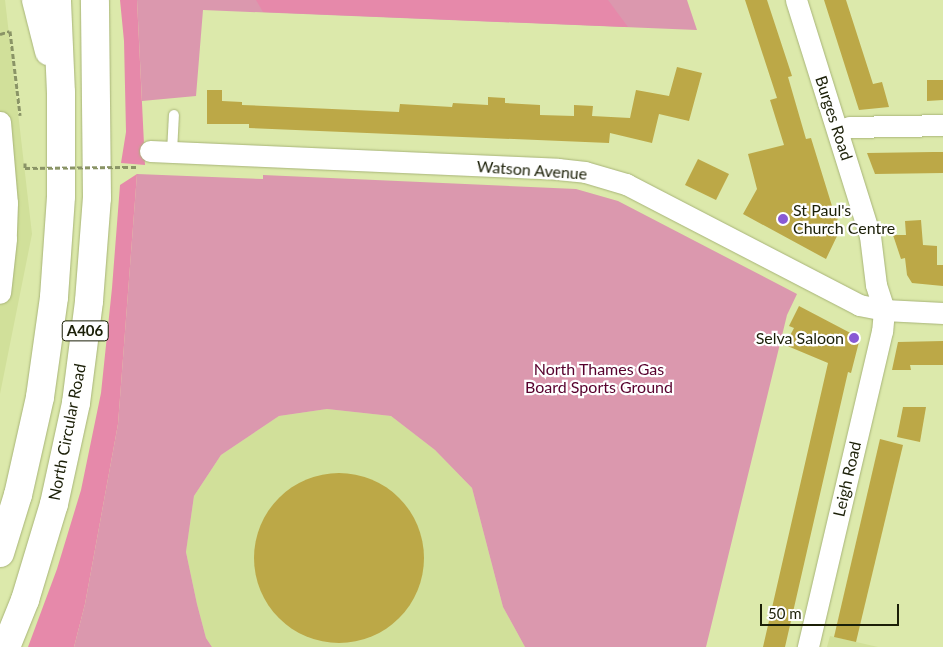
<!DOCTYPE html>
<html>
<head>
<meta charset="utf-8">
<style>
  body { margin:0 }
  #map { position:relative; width:943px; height:647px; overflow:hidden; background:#dce9ab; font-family:Lato,sans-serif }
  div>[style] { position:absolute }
  .built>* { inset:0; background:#d1e09a }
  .green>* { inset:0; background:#db98ae }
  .forest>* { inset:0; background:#e689aa }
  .building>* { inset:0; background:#bca847 }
  .round { border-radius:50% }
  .path>* { height:3px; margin-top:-1.5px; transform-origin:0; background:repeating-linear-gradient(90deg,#8a9466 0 5px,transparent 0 7.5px) }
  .roads { filter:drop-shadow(0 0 1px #a8b478) drop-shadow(0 0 1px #a8b478) }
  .service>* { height:10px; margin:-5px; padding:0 5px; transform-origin:5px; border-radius:5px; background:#fff }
  .minor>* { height:21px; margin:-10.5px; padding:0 10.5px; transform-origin:10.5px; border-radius:10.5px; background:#fff }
  .trunk>* { height:28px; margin:-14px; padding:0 14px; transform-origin:14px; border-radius:14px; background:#fff }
  .path-bridge>* { height:3px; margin-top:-1.5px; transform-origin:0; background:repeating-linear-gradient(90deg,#8a9466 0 5px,transparent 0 7.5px) }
  .dots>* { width:14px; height:14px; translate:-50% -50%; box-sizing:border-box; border:2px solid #fff; border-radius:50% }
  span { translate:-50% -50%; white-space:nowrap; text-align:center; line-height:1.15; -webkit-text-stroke:4.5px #fff; paint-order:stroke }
  .shield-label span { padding:1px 4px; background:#fff; border:1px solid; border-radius:4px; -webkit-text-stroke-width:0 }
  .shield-label { font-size:15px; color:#1b1f07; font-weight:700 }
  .street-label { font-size:16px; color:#1b1f07 }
  .poi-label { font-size:16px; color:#1b1f07 }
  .left { translate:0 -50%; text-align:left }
  .right { translate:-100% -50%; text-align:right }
  .park-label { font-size:16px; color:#57012d }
  .scale { position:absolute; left:760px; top:604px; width:139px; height:22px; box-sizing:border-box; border:2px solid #1b1f07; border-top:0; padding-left:6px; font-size:15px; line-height:18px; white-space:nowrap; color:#1b1f07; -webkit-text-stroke:4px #fff; paint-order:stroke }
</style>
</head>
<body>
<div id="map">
  <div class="built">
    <div style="clip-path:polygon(0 0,5px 0,32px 234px,0 394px)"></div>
    <div style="clip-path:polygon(327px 409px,391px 416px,435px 450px,472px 488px,503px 607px,525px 647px,212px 647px,206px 638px,197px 604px,186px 552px,194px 496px,221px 455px,279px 416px)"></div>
    <div style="clip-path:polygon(830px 636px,878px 647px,827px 647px)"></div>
  </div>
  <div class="green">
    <div style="clip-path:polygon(137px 0,687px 0,697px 30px,203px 10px,196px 96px,142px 101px)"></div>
    <div style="clip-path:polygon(137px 174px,263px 179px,263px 175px,576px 189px,618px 201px,797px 294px,787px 315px,706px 647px,525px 647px,503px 607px,472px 488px,435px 450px,391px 416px,327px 409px,279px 416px,221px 455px,194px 496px,186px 552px,197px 604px,206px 638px,212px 647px,74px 647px,85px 604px,118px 424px)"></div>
  </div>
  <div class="forest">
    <div style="clip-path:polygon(120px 0,137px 0,145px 165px,121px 163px,126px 132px,124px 41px)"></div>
    <div style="clip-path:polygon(256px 0,608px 0,628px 27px,263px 12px)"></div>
    <div style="clip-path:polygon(137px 174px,118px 424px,85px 604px,74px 647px,28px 647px,57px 569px,81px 490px,101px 393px,112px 288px,120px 185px)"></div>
  </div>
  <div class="building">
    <div style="clip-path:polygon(745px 0,767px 0,792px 76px,788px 77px,806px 139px,811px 138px,832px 206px,829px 211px,839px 217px,836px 222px,839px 232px,826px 259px,743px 214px,757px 189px,748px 154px,784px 145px,770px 100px,777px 98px)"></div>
    <div style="clip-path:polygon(824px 0,846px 0,873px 84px,882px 82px,889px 107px,859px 110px)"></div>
    <div style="clip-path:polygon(677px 67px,702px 73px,689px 121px,659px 114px,652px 143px,610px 133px,609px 143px,249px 128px,249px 124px,207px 124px,207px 90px,222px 90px,222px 101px,242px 102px,242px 105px,399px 112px,400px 104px,452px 107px,453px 103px,488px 105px,488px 97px,505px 98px,505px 103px,540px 105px,540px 115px,574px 116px,574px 105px,593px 106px,592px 116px,630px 118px,636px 90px,669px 96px)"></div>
    <div style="clip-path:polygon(927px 80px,943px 80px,943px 100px,927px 101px)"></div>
    <div style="clip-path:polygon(933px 152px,943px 152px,943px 173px,875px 174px,867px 153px)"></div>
    <div style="clip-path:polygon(698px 159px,729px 174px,716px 200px,685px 185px)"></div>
    <div style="clip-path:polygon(921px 220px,923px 245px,937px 246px,937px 265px,943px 265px,943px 286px,912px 283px,907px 275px,905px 258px,901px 259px,893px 235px,906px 235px,905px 221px)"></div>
    <div style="clip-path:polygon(799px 306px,860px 338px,851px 373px,848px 372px,785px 647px,763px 647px,828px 363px,785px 345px,794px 328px,789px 326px)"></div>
    <div style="clip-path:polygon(943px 341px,943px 365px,910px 365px,911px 370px,892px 370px,898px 342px)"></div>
    <div style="clip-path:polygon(903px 407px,926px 407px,920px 442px,897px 437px)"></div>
    <div style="clip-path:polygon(880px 439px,903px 445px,856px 642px,834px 637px)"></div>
    <div class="round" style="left:254px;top:473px;width:170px;height:170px"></div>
  </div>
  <div class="path">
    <div style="left:0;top:34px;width:10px;rotate:-17deg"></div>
    <div style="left:10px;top:31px;width:85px;rotate:83.2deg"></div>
    <div style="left:123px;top:167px;width:15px"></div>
  </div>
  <div class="roads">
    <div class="service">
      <div style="left:172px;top:152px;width:37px;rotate:-87deg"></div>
    </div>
    <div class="minor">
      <div style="left:796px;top:0;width:247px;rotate:72.6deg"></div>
      <div style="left:870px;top:236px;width:49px;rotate:83deg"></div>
      <div style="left:876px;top:285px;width:26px;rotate:72deg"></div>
      <div style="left:884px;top:310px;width:21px;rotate:95deg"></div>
      <div style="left:882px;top:331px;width:325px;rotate:103.2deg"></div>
      <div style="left:0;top:122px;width:81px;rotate:85.1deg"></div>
      <div style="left:7px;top:203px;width:36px;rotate:92deg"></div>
      <div style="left:6px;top:239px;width:54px;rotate:96.3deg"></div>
      <div style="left:838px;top:130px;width:12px;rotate:-14deg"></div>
      <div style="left:850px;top:127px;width:93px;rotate:-1.2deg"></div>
      <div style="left:150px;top:151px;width:408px;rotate:2.5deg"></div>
      <div style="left:558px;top:169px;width:27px;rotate:6deg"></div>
      <div style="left:585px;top:172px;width:43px;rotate:16.3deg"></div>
      <div style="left:626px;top:184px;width:263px;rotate:27.4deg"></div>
      <div style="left:859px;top:305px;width:25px;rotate:11deg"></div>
      <div style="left:884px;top:310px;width:59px;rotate:2.9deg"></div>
    </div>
    <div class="trunk">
      <div style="left:36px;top:0;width:53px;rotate:75.7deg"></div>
      <div style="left:0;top:553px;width:61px;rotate:-72.8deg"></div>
      <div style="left:18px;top:495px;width:100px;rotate:-77.3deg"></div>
      <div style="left:40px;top:397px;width:101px;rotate:-82deg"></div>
      <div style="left:54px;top:297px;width:101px;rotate:-86deg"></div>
      <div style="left:61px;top:196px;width:103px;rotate:-90deg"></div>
      <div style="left:61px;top:93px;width:93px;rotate:-92.5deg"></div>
      <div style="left:6px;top:647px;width:51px;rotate:-68deg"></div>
      <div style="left:25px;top:600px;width:100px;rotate:-73.2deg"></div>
      <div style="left:54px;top:504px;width:103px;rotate:-77.7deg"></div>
      <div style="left:76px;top:403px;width:103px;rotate:-82.7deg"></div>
      <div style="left:89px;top:301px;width:103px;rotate:-85.6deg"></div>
      <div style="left:97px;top:198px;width:198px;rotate:-90.6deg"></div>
    </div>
  </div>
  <div class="path-bridge">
    <div style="left:25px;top:163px;width:5px;rotate:90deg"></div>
    <div style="left:25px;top:168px;width:98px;rotate:-0.6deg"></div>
  </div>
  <div class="dots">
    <div style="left:783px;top:219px;background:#895ad4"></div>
    <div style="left:854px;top:338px;background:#895ad4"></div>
  </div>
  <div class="shield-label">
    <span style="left:85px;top:331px">A406</span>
  </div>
  <div class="street-label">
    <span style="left:834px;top:118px;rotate:72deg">Burges Road</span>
    <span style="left:532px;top:170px;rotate:4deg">Watson Avenue</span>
    <span style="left:67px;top:432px;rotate:-79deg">North Circular Road</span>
    <span style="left:847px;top:479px;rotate:-77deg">Leigh Road</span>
  </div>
  <div class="poi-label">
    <span class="left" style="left:793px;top:219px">St Paul's<br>Church Centre</span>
    <span class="right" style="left:844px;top:338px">Selva Saloon</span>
  </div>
  <div class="park-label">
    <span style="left:599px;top:378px">North Thames Gas<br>Board Sports Ground</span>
  </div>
  <div class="scale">50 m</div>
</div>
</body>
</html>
